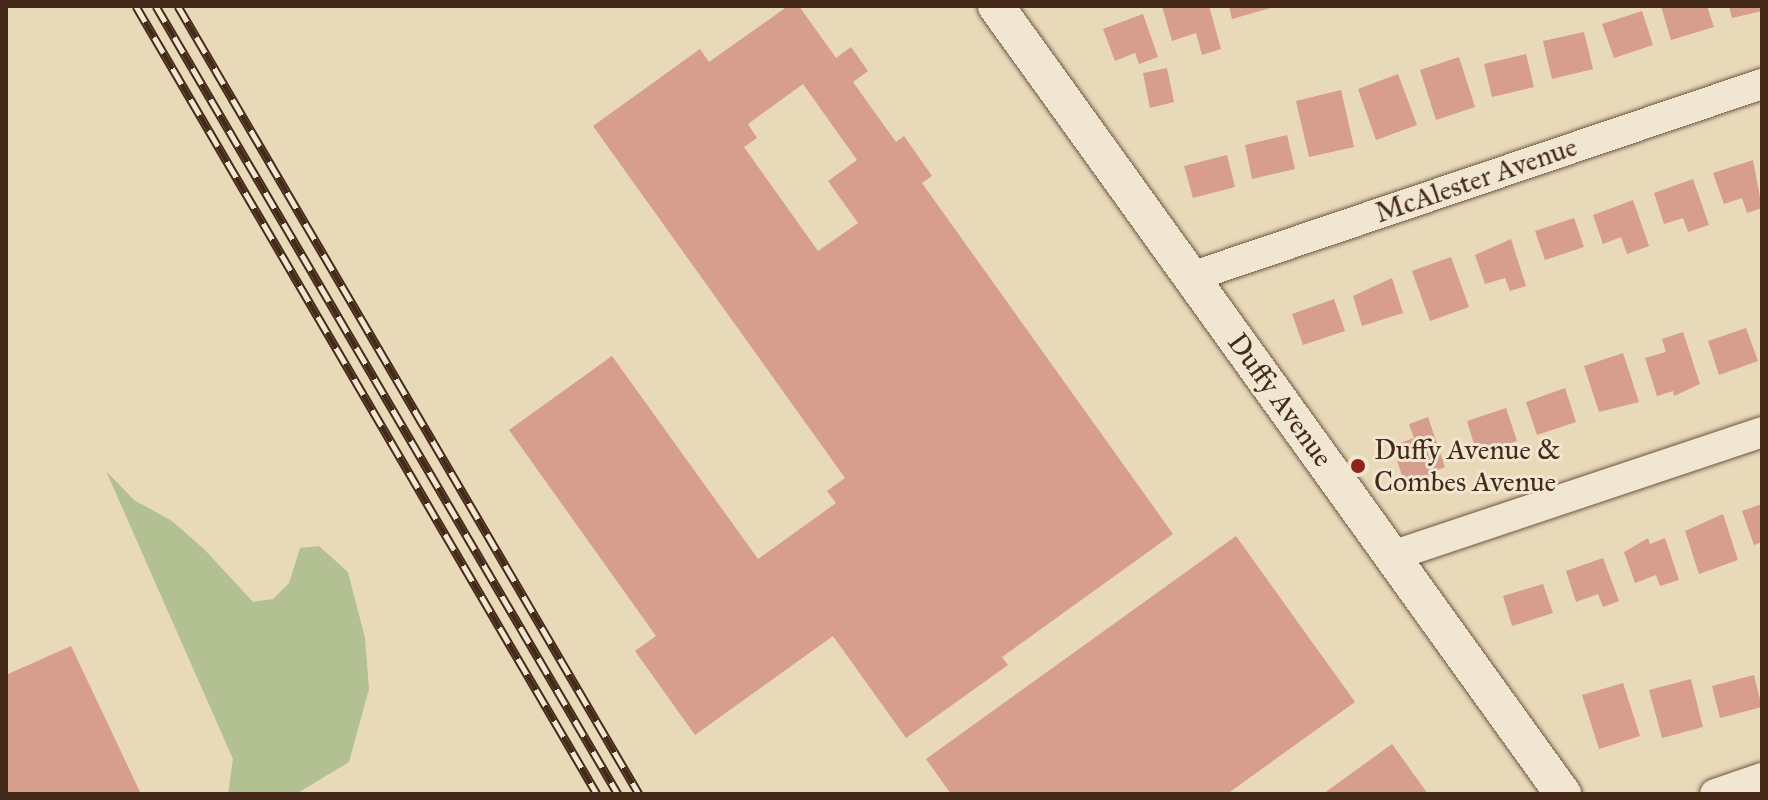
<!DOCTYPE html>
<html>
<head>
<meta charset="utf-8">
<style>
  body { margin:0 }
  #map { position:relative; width:1768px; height:800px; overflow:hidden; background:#e8d9b9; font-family:"IM FELL Great Primer",serif }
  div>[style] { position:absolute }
  .green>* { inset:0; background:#b2c092 }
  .building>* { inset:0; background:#d79d8d }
  .roads { filter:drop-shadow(0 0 2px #6e5641) drop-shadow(0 0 2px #6e5641) }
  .minor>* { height:30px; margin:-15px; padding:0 15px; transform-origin:15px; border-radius:15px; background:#f0e6d2 }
  .tertiary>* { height:36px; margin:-18px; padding:0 18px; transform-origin:18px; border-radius:18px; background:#f0e6d2 }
  .rail>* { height:9px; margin-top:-4.5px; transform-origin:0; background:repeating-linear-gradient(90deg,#f0e6d2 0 18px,#452a19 0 36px); box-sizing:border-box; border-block:2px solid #452a19 }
  .dots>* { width:22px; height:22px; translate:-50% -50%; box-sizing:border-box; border:4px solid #f0e6d2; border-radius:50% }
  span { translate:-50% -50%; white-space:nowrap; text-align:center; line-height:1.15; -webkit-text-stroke:6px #f0e6d2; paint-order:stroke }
  .street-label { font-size:28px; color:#452a19 }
  .poi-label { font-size:28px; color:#452a19 }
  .left { translate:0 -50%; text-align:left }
  .frame { position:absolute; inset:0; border:8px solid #452a19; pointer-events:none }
</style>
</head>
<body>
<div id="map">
  <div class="green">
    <div style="clip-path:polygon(106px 471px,134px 500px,172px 521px,204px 549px,253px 602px,273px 599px,289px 583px,300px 548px,319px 546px,348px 572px,365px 638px,369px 689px,349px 762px,296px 794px,228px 794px,233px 759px)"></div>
  </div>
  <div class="building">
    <div style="clip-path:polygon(evenodd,788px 6px,799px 6px,836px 58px,851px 47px,868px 71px,853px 82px,896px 142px,904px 136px,932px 176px,922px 183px,1173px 534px,1002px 657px,1008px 665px,906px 738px,833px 636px,695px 735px,635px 651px,656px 636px,509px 430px,612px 356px,758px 559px,836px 503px,827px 491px,845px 478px,593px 126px,700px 49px,709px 62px,788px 6px,803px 84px,857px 160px,828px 181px,858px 223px,818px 251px,744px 147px,757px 138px,748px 124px,803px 84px)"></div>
    <div style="clip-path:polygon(1162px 6px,1209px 6px,1221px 49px,1202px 55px,1196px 33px,1172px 41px)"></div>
    <div style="clip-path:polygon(1229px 6px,1274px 6px,1274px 7px,1232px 19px)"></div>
    <div style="clip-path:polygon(1661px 6px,1707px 6px,1714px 27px,1671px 40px)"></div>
    <div style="clip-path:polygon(1729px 6px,1762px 6px,1762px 11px,1732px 18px)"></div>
    <div style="clip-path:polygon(1642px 11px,1653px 45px,1614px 58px,1602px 24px)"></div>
    <div style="clip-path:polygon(1143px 14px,1158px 57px,1139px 64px,1135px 53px,1115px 61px,1103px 29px)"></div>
    <div style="clip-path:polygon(1584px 32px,1593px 69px,1552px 79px,1543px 41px)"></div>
    <div style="clip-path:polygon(1526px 54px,1534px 87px,1492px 97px,1484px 64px)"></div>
    <div style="clip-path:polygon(1459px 57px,1475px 107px,1436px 120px,1420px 70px)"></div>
    <div style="clip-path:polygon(1167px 68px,1174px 102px,1150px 108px,1143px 73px)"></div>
    <div style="clip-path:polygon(1398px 74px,1417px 125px,1376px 140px,1358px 89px)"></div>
    <div style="clip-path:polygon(1341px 90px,1354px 147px,1309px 157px,1296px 101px)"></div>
    <div style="clip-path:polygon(1287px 135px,1295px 169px,1252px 179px,1245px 145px)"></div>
    <div style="clip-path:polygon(1227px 155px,1235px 187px,1193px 198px,1184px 166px)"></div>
    <div style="clip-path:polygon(1753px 160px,1762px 208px,1747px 213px,1742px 198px,1724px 204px,1713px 173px)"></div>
    <div style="clip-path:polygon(1693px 179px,1709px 225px,1688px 232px,1683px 218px,1664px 224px,1654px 193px)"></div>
    <div style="clip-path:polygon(1633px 200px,1649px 246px,1627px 254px,1621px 237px,1603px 244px,1593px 215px)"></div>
    <div style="clip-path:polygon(1574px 218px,1584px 247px,1545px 260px,1535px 231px)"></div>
    <div style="clip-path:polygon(1511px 239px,1526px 286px,1510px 291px,1505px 278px,1485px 284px,1475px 255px)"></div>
    <div style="clip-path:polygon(1451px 257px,1469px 307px,1430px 321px,1412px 271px)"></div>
    <div style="clip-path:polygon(1392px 278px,1403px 313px,1362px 326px,1353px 296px)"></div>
    <div style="clip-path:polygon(1334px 299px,1345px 331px,1303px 345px,1292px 314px)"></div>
    <div style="clip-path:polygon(1746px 328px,1758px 361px,1719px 375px,1708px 341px)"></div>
    <div style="clip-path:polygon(1683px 332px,1700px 384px,1674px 396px,1673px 391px,1657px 396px,1645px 358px,1666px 352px,1662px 339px)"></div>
    <div style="clip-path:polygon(1623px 353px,1639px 402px,1599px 412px,1584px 366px)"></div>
    <div style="clip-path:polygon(1565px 388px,1576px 422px,1537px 435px,1526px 402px)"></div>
    <div style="clip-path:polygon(1506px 408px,1517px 441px,1477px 454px,1467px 421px)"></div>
    <div style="clip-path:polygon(1428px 417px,1445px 467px,1430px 473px,1432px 481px,1407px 490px,1392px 446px,1414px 438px,1409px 424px)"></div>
    <div style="clip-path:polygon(1762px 504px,1762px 542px,1754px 545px,1742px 511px)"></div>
    <div style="clip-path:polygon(1723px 514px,1738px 560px,1699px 574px,1685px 531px)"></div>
    <div style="clip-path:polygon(1236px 536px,1355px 702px,1227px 794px,951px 794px,926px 759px)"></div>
    <div style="clip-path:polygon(1648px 538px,1650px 544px,1665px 538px,1679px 580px,1660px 586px,1656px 575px,1635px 583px,1624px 552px)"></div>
    <div style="clip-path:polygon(1603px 558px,1619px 601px,1603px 607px,1598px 594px,1576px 602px,1566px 571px)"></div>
    <div style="clip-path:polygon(1543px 584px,1553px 613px,1512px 626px,1503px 596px)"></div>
    <div style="clip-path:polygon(71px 646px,141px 794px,6px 794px,6px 675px)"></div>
    <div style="clip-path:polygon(1754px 675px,1762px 707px,1720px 718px,1712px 686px)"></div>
    <div style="clip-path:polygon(1691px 679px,1703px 727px,1662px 738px,1649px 690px)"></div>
    <div style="clip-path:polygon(1623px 683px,1640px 736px,1599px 749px,1582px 695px)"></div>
    <div style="clip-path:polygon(1392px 744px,1428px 794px,1323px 794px)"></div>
  </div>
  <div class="roads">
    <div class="minor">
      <div style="left:1191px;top:277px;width:603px;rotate:-18.68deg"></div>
      <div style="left:1392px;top:556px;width:390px;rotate:-18.5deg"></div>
      <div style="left:1715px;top:794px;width:50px;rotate:-18.8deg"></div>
    </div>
    <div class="tertiary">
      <div style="left:996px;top:6px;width:971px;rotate:54.26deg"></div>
    </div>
  </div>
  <div class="rail">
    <div style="left:136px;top:6px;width:913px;rotate:59.67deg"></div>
    <div style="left:156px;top:6px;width:913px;rotate:59.62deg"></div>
    <div style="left:178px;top:6px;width:913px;rotate:59.67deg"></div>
  </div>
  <div class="dots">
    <div style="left:1358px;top:466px;background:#8f2418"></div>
  </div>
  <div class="street-label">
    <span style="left:1476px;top:180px;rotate:-19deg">McAlester Avenue</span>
    <span style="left:1280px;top:400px;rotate:54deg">Duffy Avenue</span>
  </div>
  <div class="poi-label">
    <span class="left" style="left:1374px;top:466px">Duffy Avenue &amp;<br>Combes Avenue</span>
  </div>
  <div class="frame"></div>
</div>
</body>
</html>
